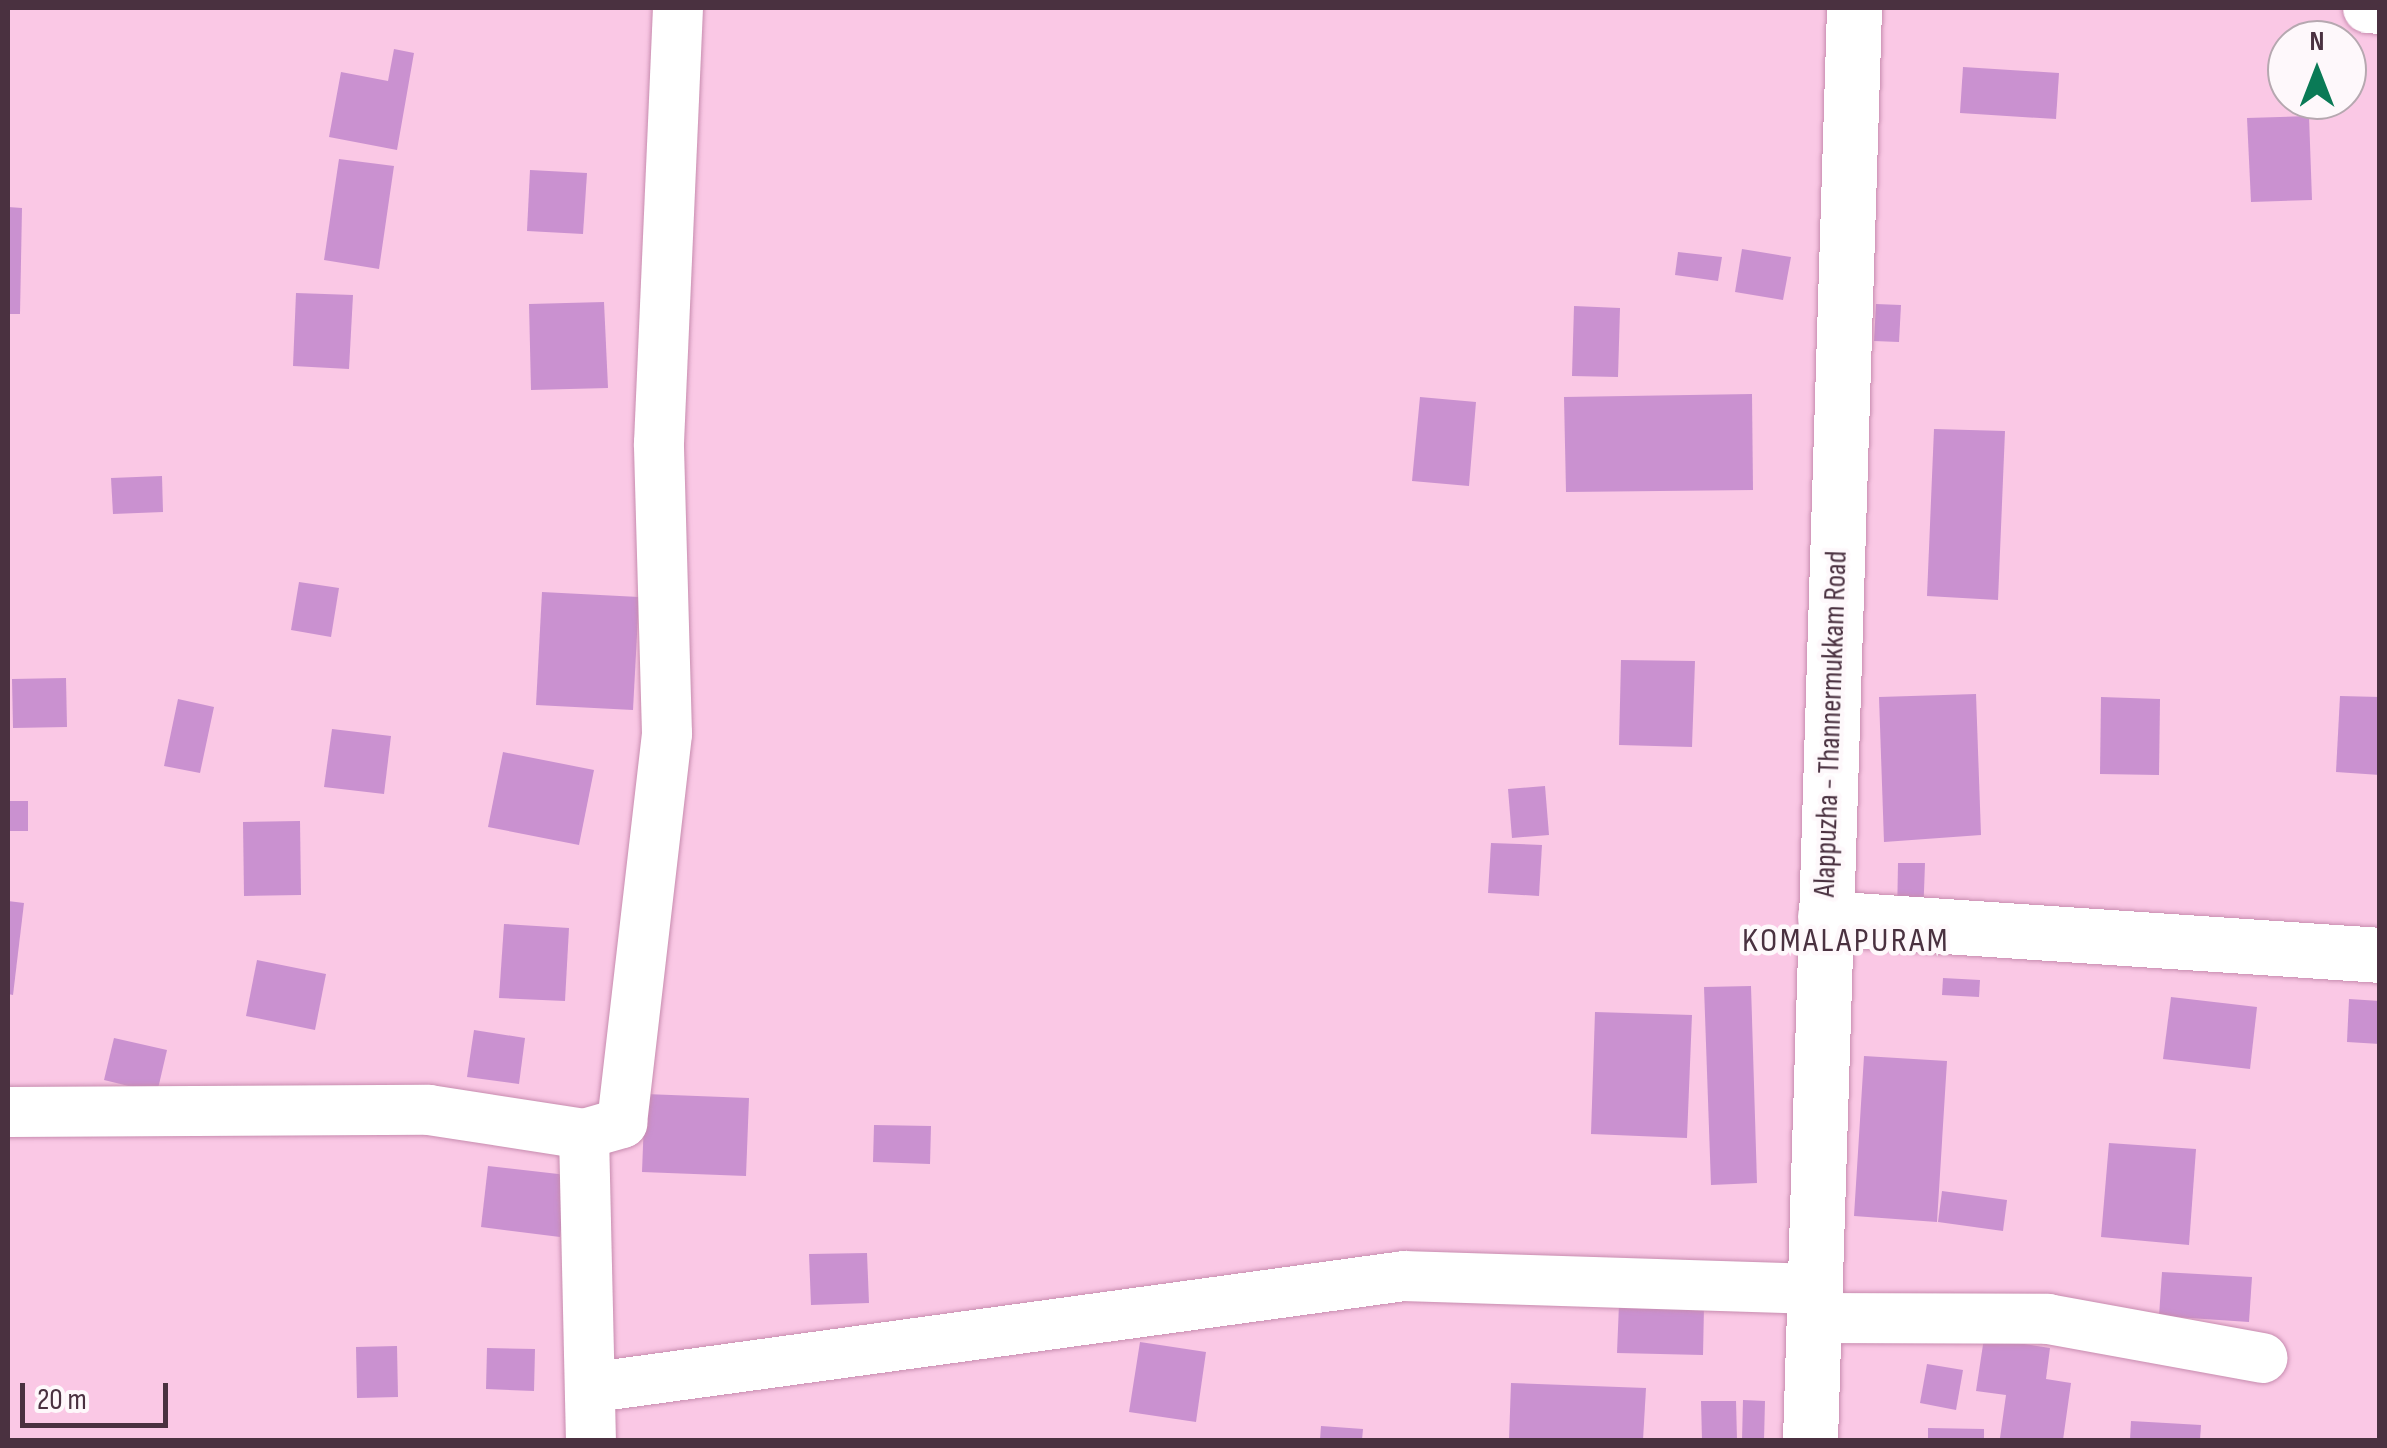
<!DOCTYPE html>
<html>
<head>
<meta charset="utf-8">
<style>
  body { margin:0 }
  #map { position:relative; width:2387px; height:1448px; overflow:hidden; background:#fac8e5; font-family:"Sofia Sans Condensed",sans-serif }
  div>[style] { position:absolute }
  .building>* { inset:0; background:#ca91d0 }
  .roads { filter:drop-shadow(0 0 2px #c78caf) drop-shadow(0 0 2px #c78caf) }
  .street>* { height:50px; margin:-25px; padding:0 25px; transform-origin:25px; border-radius:25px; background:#fff }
  .secondary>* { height:55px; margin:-27.5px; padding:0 27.5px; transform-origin:27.5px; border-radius:27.5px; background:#fff }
  .primary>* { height:55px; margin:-27.5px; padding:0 27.5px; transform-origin:27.5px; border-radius:27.5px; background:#fff }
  span { translate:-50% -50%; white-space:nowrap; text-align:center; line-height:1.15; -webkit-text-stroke:9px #fef8fb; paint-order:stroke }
  .street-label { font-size:30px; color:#4a3140 }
  .quarter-label { font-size:35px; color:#4a3140; letter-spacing:2.5px }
  .frame { position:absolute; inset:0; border:10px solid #4a3140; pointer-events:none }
  .north { position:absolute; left:2267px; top:20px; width:100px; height:100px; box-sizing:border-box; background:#fef8fb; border:2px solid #b6a8b0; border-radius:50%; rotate:0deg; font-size:28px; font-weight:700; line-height:40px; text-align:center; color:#4a3140 }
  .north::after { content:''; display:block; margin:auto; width:35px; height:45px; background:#0a7a56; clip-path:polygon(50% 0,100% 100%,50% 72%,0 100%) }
  .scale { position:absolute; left:20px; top:1383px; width:148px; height:45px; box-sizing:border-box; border:5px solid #4a3140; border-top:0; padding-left:12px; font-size:30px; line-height:35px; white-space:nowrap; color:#4a3140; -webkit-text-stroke:8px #fef8fb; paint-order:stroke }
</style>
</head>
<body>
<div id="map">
  <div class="building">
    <div style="clip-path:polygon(394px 49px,414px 53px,397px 150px,329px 137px,341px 72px,388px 81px)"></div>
    <div style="clip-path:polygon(1963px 67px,2059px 73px,2056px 119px,1960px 113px)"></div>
    <div style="clip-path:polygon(2309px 116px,2312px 200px,2251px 202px,2247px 118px)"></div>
    <div style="clip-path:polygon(339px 159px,394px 166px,379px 269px,324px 260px)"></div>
    <div style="clip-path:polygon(530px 170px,587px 173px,583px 234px,527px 231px)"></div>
    <div style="clip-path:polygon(8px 207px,22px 208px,20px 314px,8px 314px)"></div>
    <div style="clip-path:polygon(1742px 249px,1791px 257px,1783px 300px,1735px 292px)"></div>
    <div style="clip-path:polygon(1678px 252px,1722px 257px,1718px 281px,1675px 275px)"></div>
    <div style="clip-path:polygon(296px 293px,353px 295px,349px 369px,293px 366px)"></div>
    <div style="clip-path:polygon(604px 302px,608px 388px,531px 390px,529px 304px)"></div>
    <div style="clip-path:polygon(1876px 304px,1901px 305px,1899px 342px,1874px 341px)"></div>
    <div style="clip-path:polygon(1574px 306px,1620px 308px,1618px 377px,1572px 376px)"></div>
    <div style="clip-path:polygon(1752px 394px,1753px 490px,1566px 492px,1564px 397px)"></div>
    <div style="clip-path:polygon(1420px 397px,1476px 402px,1469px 486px,1412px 481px)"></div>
    <div style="clip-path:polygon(1934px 429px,2005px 431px,1998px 600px,1927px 596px)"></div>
    <div style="clip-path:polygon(162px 476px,163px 512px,113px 514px,111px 478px)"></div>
    <div style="clip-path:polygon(299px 582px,339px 588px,331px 637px,291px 630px)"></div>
    <div style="clip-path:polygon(542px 592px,639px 597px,633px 710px,536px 705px)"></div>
    <div style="clip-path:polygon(1621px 660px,1695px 661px,1692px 747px,1619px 745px)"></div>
    <div style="clip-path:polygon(66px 678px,67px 727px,13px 728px,12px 679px)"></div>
    <div style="clip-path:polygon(1976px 694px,1981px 835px,1884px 842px,1879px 697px)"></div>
    <div style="clip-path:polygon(2340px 696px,2380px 697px,2380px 775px,2336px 772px)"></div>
    <div style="clip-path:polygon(2101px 697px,2160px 699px,2159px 775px,2100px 774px)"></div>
    <div style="clip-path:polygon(178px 699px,214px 707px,200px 773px,164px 766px)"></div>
    <div style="clip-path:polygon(332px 729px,391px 736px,384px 794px,324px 787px)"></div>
    <div style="clip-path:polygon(503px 752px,594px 770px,579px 845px,488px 827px)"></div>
    <div style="clip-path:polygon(1545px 786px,1549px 835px,1512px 838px,1508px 789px)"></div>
    <div style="clip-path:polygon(8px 801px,28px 801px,28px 831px,8px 831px)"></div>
    <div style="clip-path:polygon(300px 821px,301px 895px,244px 896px,243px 822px)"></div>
    <div style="clip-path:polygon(1491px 843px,1542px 845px,1539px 896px,1488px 893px)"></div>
    <div style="clip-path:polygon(1898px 863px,1925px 863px,1923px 919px,1897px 919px)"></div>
    <div style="clip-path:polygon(8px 901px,24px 903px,13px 995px,8px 994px)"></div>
    <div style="clip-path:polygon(504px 924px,569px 928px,565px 1001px,499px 998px)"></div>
    <div style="clip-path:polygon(257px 960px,326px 974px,315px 1030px,246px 1016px)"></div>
    <div style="clip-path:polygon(1943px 978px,1980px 980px,1979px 997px,1942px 995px)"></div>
    <div style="clip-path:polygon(1751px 986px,1757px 1183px,1711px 1185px,1704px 987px)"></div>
    <div style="clip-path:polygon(2171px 997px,2257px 1007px,2250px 1069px,2163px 1059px)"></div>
    <div style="clip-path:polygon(2349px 999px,2380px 1001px,2380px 1044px,2347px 1042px)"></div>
    <div style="clip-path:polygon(1595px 1012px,1692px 1015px,1687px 1138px,1591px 1134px)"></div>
    <div style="clip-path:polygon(474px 1030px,525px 1038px,519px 1084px,467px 1077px)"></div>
    <div style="clip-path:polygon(114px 1038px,167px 1050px,157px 1093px,104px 1080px)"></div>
    <div style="clip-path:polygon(1864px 1056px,1947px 1061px,1937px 1222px,1854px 1216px)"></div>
    <div style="clip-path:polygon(645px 1094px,749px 1098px,746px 1176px,642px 1172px)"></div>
    <div style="clip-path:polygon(874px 1125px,931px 1126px,930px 1164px,873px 1162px)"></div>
    <div style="clip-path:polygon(2109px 1143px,2196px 1149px,2189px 1245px,2101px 1237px)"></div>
    <div style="clip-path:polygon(488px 1166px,567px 1175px,560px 1237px,481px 1227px)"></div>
    <div style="clip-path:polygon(1942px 1191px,2007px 1200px,2003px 1231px,1938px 1222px)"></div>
    <div style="clip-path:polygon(867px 1253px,869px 1303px,811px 1305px,809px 1254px)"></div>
    <div style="clip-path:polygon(2162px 1272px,2252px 1277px,2249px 1322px,2159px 1316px)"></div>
    <div style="clip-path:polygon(1619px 1304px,1704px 1307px,1703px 1355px,1617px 1353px)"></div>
    <div style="clip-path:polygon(1984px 1338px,2050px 1348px,2046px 1379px,2071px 1383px,2063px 1440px,2000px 1438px,2006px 1395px,1976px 1391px)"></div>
    <div style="clip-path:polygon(1140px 1342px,1206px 1352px,1196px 1422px,1129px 1412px)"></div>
    <div style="clip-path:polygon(397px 1346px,398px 1397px,357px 1398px,356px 1347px)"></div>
    <div style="clip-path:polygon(487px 1348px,535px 1349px,534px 1391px,486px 1389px)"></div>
    <div style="clip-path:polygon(1927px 1364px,1963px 1370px,1956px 1410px,1920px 1403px)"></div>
    <div style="clip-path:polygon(1511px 1383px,1646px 1388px,1643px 1440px,1509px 1440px)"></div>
    <div style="clip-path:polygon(1743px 1400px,1765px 1401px,1764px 1440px,1742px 1440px)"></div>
    <div style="clip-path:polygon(1701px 1401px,1736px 1401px,1737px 1440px,1702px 1440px)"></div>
    <div style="clip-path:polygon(2131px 1421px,2201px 1425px,2200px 1440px,2130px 1440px)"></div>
    <div style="clip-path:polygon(1321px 1426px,1363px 1429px,1362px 1440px,1320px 1440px)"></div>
    <div style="clip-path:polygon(1928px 1428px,1984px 1429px,1984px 1440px,1928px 1440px)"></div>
  </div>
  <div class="roads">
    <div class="street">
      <div style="left:2368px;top:8px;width:12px;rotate:5deg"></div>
      <div style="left:8px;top:1112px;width:421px;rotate:-0.3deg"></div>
      <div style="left:429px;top:1110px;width:157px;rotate:8.8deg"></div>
      <div style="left:584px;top:1134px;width:40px;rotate:-16deg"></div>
      <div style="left:622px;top:1123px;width:392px;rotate:-83.4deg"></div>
      <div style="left:667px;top:734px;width:291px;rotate:-91.6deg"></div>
      <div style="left:659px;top:443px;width:435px;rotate:-87.5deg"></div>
      <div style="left:584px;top:1134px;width:306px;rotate:88.7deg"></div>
      <div style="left:1813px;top:1318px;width:235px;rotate:0.2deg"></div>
      <div style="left:2048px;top:1319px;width:218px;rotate:10.3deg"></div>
      <div style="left:595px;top:1387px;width:817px;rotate:-7.81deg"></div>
      <div style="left:1404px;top:1276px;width:411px;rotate:1.8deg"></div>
    </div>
    <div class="secondary">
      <div style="left:1825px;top:918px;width:556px;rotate:3.81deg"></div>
    </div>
    <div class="primary">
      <div style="left:1810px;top:1440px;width:1433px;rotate:-88.24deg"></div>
    </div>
  </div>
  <div class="street-label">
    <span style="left:1831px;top:724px;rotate:-88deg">Alappuzha - Thannermukkam Road</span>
  </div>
  <div class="quarter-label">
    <span style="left:1846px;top:941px">KOMALAPURAM</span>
  </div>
  <div class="frame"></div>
  <div class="north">N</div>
  <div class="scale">20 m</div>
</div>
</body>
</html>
